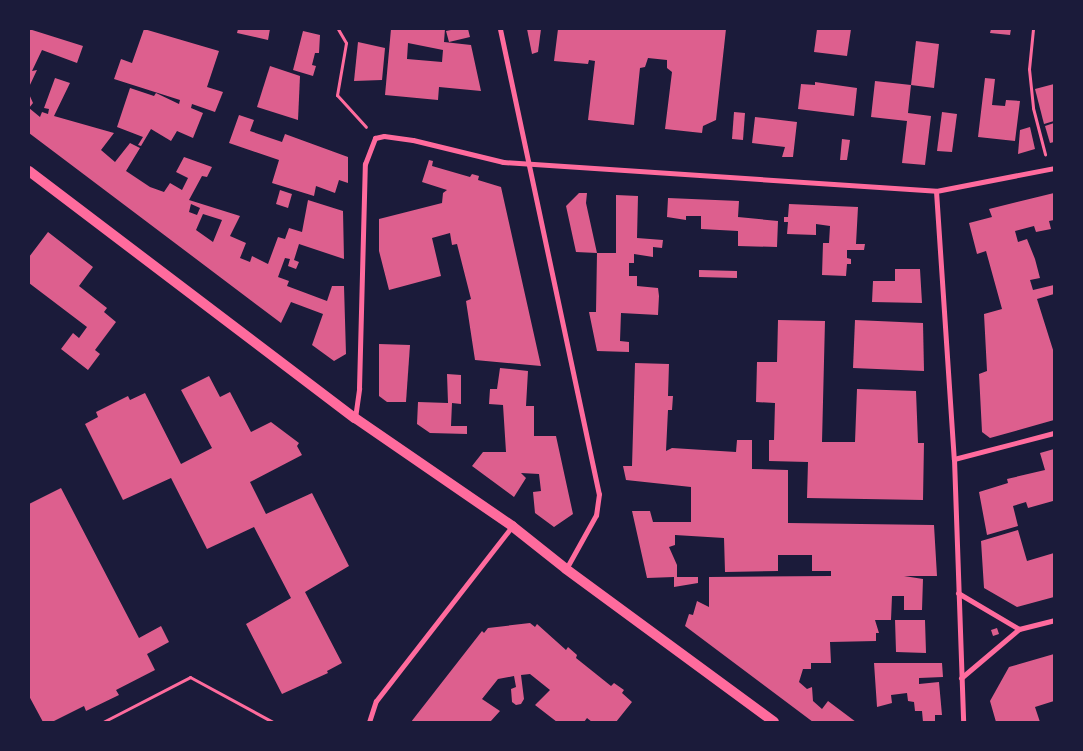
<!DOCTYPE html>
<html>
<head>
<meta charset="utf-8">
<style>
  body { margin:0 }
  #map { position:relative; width:1083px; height:751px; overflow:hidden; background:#1b1b3a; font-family:Figtree,sans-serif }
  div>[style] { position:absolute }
  .building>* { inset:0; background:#dd5f8e }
  .path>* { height:3px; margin:-1.5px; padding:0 1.5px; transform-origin:1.5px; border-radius:1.5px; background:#ff6b9d }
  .minor>* { height:5px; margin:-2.5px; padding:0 2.5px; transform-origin:2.5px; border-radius:2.5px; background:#ff6b9d }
  .secondary>* { height:10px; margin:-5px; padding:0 5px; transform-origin:5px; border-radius:5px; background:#ff6b9d }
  span { translate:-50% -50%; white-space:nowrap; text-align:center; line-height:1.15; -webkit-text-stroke:4px #1b1b3a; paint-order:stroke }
  .frame { position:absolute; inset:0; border:30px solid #1b1b3a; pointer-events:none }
</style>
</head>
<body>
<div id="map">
  <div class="building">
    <div style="clip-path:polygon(29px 29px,83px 46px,77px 63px,42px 50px,32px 71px,37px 70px,29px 87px)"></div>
    <div style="clip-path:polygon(144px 29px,219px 51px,207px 87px,223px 92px,215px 112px,192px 104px,191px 108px,203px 113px,193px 138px,177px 131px,171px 141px,151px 129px,141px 146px,138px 145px,143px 137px,117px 127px,130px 88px,154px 96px,156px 93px,179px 104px,180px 100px,114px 79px,121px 59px,132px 63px)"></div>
    <div style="clip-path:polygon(238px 29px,270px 29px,268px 40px,237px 33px)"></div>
    <div style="clip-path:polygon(evenodd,391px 29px,445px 29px,444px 42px,471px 45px,481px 91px,439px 87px,438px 100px,385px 95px,391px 29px,408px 43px,443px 50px,442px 62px,407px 59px,408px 43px)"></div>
    <div style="clip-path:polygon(456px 29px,468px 29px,470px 37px,449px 42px,446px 31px)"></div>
    <div style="clip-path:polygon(527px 29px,541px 29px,538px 52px,532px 54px)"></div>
    <div style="clip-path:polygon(558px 29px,726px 29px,716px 120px,703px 126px,702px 133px,665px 129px,672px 72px,667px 68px,667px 60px,648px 58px,645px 67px,640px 68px,634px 125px,588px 120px,595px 61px,589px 60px,588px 64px,554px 61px)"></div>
    <div style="clip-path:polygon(817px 29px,851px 29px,847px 56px,814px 52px)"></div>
    <div style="clip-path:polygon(991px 29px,1011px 29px,1010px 35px,990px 33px)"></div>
    <div style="clip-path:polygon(303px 31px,320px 35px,319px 53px,315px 53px,312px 65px,316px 66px,313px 76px,293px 70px)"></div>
    <div style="clip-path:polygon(916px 41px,939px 44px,934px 88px,911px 85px)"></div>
    <div style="clip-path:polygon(358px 42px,385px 48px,382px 80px,354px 81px)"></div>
    <div style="clip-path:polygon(270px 66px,300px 76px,298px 120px,257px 107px)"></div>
    <div style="clip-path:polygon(evenodd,55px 78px,70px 83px,54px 116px,114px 133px,101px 150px,115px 162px,130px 143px,140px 148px,126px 171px,150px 187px,164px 192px,170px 183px,182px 190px,188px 178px,176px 172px,184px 157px,212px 167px,207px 177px,202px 176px,189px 200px,240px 216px,230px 236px,246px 243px,240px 258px,250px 262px,252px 256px,268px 264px,278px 237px,285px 239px,289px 228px,302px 232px,308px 200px,343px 211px,344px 259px,299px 244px,294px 260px,299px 262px,296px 269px,288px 266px,290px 259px,285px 258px,278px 277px,289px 281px,287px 286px,327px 301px,332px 286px,344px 286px,346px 354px,334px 361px,312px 345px,323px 314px,291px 302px,281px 323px,29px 133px,29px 94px,33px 103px,29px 108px,40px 117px,42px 112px,48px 114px,49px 109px,44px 108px,55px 78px,191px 204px,200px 208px,197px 215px,189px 212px,191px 204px,55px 78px,203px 214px,222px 220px,213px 242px,196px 230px,203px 214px)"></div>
    <div style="clip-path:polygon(985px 78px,995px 79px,992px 105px,1005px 106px,1006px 100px,1020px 101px,1015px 141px,978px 137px)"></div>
    <div style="clip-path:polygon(875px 81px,911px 85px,908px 113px,931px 116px,925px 165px,902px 163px,907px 121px,871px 117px)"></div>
    <div style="clip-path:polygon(815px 82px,857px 88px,854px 116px,798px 109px,801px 84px,815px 85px)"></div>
    <div style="clip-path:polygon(1054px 84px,1054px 121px,1044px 124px,1035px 89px)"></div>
    <div style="clip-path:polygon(734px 112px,745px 113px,743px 140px,732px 139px)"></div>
    <div style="clip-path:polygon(942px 112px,957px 114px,952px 152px,937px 151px)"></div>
    <div style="clip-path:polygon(239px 115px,254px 120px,250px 131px,282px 142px,285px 134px,348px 157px,348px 183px,339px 180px,335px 193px,316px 186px,314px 196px,272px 183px,279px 160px,229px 143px)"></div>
    <div style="clip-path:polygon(755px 117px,797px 122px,793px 157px,782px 157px,785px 147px,752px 143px)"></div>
    <div style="clip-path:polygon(1054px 123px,1054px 142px,1050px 143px,1045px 126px)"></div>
    <div style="clip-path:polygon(1030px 127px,1035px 149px,1018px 154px,1020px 130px)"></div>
    <div style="clip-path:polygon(842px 139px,850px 140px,847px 160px,840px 160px)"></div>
    <div style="clip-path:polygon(429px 160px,433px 161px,432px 166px,470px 177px,472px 174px,479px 176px,478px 180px,501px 187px,541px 366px,475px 360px,466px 301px,471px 299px,457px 244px,452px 245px,450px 233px,432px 238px,441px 276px,389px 290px,379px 251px,379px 219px,442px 203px,443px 193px,447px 190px,422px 182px)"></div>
    <div style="clip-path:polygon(280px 190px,292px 194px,288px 208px,276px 204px)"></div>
    <div style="clip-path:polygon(579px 193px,587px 193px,586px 203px,597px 253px,576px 252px,566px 206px)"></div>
    <div style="clip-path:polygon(1054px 193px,1054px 220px,1049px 221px,1051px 229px,1036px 232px,1034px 226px,1015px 231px,1018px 242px,1027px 239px,1035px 259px,1040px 278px,1030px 280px,1033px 290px,1054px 285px,1054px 294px,1037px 299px,1054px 353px,1054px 420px,990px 438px,982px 432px,979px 374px,987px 371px,984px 314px,1002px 309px,986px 251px,977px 254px,969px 223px,992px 217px,989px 209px)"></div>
    <div style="clip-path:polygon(616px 195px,638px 196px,637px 238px,663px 240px,662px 248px,653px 247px,653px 257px,634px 254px,634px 263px,629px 263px,629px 276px,637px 276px,637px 286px,658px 288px,659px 296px,658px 315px,621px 313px,620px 341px,629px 342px,629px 352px,597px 351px,589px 312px,596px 312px,597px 253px,616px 253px)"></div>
    <div style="clip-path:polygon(668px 198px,739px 201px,738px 217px,778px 221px,777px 247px,738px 246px,738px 231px,701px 229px,701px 216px,686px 216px,686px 220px,667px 217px)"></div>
    <div style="clip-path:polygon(789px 204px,858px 207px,856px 244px,865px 244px,864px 250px,847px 250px,847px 258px,851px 259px,851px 264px,847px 264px,846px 276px,822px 275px,823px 243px,829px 243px,830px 226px,816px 224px,816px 235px,787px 234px,788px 222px,784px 222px,784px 217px,788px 217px)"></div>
    <div style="clip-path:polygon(48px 232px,93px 267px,79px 286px,107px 308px,104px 312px,116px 322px,95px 350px,100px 354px,88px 370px,61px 349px,73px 333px,79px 338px,87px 327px,29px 283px,29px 257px)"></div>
    <div style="clip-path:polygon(895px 269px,920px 269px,922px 303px,872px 302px,873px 281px,895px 281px)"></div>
    <div style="clip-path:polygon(699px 270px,737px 271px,737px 278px,699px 277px)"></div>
    <div style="clip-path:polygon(778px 320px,825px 321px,822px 442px,855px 442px,857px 389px,916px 391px,918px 443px,924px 443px,923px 500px,807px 498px,808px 462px,769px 461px,769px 440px,774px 440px,775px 403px,756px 402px,757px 362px,777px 362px)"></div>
    <div style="clip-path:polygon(855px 320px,923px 323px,924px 371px,853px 368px)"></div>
    <div style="clip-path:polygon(379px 344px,410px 345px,406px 402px,387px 402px,379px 396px)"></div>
    <div style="clip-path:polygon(635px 363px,669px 364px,668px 396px,673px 396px,672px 410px,668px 410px,666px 451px,672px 448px,736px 452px,737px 440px,752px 440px,752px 469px,788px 470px,788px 523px,934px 525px,937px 576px,904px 576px,923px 579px,922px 610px,904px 610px,904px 596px,892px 596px,891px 620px,875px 620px,879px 633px,876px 633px,876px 641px,830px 642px,831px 663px,811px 663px,811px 669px,803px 669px,799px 682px,807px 689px,812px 687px,813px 701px,822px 709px,828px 701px,856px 722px,813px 722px,685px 626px,689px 614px,693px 615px,697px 601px,709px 607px,709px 577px,831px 576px,831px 571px,812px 571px,812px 555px,778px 555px,778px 571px,725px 572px,724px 538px,675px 535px,675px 545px,669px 547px,677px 565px,677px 577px,698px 577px,698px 583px,674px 587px,674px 577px,647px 578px,632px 511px,650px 511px,653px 522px,691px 522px,691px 487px,626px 480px,623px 466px,632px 466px)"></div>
    <div style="clip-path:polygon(500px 368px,528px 371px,526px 406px,534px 406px,534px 436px,556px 436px,573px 514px,554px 527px,535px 513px,533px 492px,541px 491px,539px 474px,521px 473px,526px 478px,514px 497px,472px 466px,483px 452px,506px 452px,503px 405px,489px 404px,490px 389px,497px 389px)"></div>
    <div style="clip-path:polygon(447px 374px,461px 375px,461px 404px,452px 403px,451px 426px,467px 426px,467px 434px,430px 433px,417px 424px,418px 402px,448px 403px)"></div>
    <div style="clip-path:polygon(209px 376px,220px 397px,230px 392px,251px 432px,271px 422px,299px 443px,297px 446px,302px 455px,250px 482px,266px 514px,312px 493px,349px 566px,305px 592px,342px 663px,327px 671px,328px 673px,282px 694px,246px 624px,291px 598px,254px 527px,207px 549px,171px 478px,123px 500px,85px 424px,98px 417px,96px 412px,128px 396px,130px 400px,145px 393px,181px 464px,212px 448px,181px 390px)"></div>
    <div style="clip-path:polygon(1054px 449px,1054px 505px,1053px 501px,1028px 508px,1026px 502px,1013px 506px,1018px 526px,987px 535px,979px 492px,1008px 483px,1007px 479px,1045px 470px,1040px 453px)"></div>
    <div style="clip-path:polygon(61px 488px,139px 638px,161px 626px,169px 642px,147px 654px,155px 670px,116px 690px,119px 695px,86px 711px,84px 706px,52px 722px,43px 722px,29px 696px,29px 504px)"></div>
    <div style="clip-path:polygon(1018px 530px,1027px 561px,1054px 553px,1054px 597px,1017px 607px,984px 588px,981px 541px)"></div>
    <div style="clip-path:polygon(895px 620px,925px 620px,926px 653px,896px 652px)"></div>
    <div style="clip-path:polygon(530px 623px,535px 627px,537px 624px,566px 650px,568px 647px,577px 655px,576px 658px,611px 686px,614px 683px,624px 690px,622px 693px,632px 702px,616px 722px,592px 722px,587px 718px,584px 722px,557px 722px,535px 705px,550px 690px,530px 674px,521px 675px,524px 699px,521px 704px,516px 705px,512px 702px,511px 689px,516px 687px,514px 676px,498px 679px,482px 699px,500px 711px,490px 722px,411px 722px,482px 631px,484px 633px,488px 628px)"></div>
    <div style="clip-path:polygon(997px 628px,999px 634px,993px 636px,991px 630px)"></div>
    <div style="clip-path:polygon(1054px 654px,1054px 701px,1035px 707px,1040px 722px,996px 722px,990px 701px,1009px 667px)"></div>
    <div style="clip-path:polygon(874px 663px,942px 663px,943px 677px,919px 678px,919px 684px,939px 682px,942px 715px,935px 715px,935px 722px,923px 722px,922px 711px,915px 711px,914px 702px,908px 701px,907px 693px,891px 695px,892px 703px,877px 707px)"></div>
  </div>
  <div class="path">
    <div style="left:338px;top:29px;width:16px;rotate:60deg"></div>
    <div style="left:346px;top:43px;width:53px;rotate:99.8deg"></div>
    <div style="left:337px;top:95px;width:43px;rotate:47.8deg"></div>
    <div style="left:1033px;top:29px;width:40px;rotate:95.7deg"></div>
    <div style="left:1029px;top:69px;width:39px;rotate:84deg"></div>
    <div style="left:1033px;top:108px;width:48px;rotate:75.4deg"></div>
    <div style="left:103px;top:722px;width:98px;rotate:-27.3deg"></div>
    <div style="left:190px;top:677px;width:94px;rotate:28.5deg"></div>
  </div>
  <div class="minor">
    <div style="left:500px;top:29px;width:475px;rotate:78deg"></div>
    <div style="left:599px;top:494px;width:21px;rotate:98deg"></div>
    <div style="left:596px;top:515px;width:62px;rotate:119.1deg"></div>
    <div style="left:936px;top:191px;width:269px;rotate:86.2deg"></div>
    <div style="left:954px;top:459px;width:263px;rotate:88deg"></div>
    <div style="left:355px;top:418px;width:30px;rotate:-82deg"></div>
    <div style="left:359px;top:388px;width:224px;rotate:-88.5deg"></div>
    <div style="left:365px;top:164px;width:28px;rotate:-69deg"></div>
    <div style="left:375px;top:138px;width:9px;rotate:-13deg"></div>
    <div style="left:384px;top:136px;width:29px;rotate:8deg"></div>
    <div style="left:413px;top:140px;width:93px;rotate:13.7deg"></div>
    <div style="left:503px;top:162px;width:434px;rotate:3.8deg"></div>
    <div style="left:936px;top:191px;width:120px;rotate:-11deg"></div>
    <div style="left:954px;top:459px;width:103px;rotate:-14.6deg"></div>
    <div style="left:958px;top:593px;width:71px;rotate:30.5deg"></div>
    <div style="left:961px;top:678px;width:76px;rotate:-40.2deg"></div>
    <div style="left:1019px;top:629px;width:36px;rotate:-14deg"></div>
    <div style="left:369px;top:722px;width:22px;rotate:-72deg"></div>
    <div style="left:376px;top:701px;width:222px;rotate:-52.1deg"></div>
  </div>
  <div class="secondary">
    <div style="left:29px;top:171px;width:409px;rotate:37.2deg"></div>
    <div style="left:355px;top:418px;width:191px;rotate:34.5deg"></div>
    <div style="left:512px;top:526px;width:69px;rotate:38.5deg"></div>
    <div style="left:566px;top:569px;width:258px;rotate:36.3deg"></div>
  </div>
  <div class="frame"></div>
</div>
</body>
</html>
